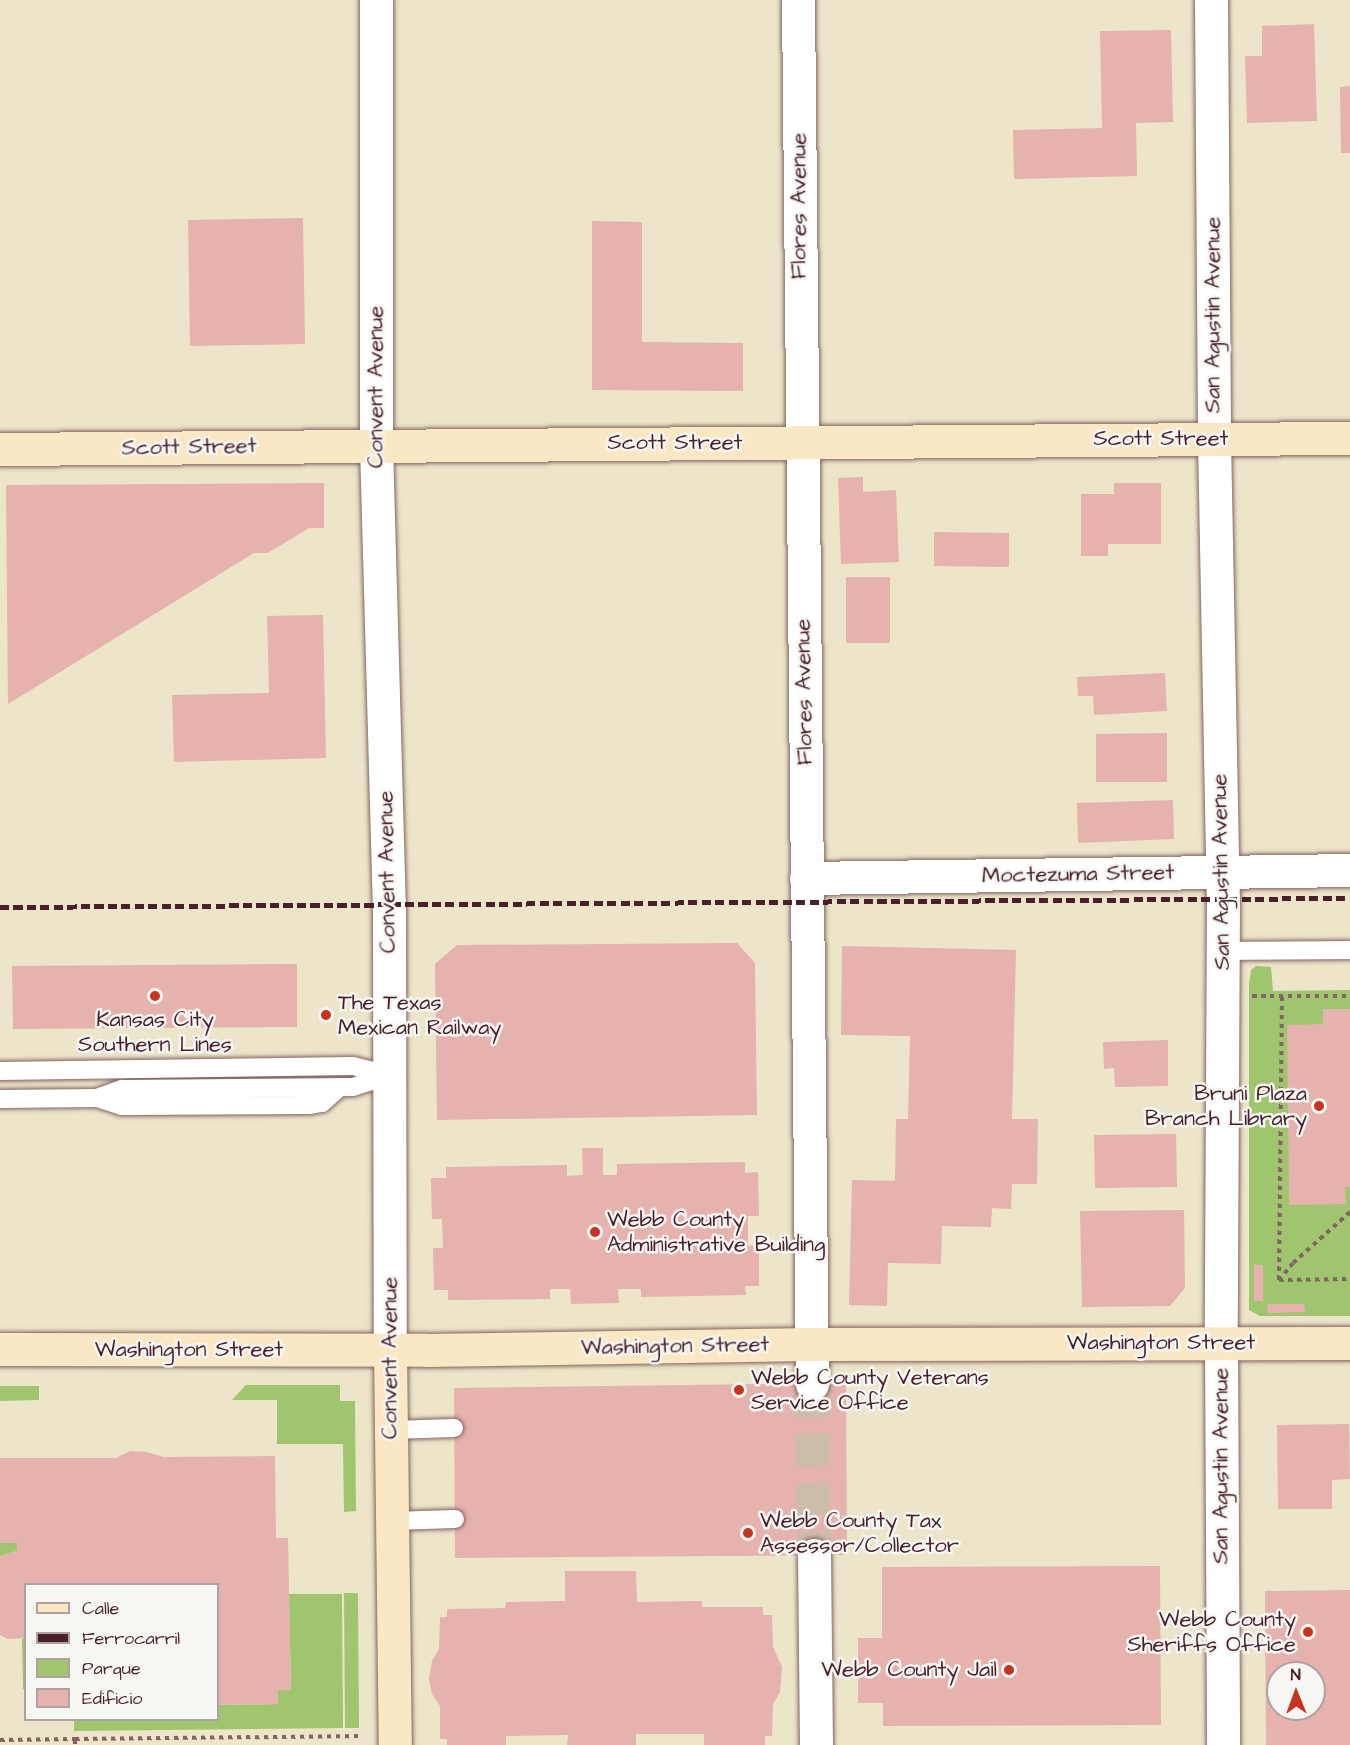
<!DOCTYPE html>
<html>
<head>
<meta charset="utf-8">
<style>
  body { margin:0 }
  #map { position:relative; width:1350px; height:1745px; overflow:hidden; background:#ece5c9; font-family:"Architects Daughter",sans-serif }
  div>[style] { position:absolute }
  .green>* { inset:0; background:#9fc56f }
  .building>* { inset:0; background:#e5b2ad }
  .street-tunnel>* { height:33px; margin-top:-16.5px; transform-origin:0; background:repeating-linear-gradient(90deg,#ccbda9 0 33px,transparent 0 49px) }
  .path>* { height:4px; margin-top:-2px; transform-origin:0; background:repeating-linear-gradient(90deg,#836462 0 4.5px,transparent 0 9px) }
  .roads { filter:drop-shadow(0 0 2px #836462) drop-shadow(0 0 2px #836462) }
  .lane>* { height:18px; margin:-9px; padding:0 9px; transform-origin:9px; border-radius:9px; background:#fff }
  .street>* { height:33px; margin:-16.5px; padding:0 16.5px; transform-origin:16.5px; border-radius:16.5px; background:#fff }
  .secondary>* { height:33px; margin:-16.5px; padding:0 16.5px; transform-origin:16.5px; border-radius:16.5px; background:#fae7c3 }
  .rail>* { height:4.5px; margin-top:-2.25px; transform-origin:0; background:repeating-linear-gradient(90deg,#4a1f2b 0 9px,transparent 0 13.5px) }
  .dots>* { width:16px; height:16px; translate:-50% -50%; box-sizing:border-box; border:3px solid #f6f6f2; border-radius:50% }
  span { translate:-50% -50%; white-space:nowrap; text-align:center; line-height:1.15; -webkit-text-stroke:5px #f6f6f2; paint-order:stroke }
  .street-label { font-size:22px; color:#4a1f2b }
  .poi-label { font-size:22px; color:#4a1f2b }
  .left { translate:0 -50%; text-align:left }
  .right { translate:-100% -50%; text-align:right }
  .legend { position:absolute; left:24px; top:1583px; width:195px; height:138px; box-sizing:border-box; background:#f6f6f2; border:2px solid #b1a0a2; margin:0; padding:8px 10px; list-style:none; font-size:18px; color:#4a1f2b }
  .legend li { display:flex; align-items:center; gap:12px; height:30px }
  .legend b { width:30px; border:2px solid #b1a0a2 }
  .north { position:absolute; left:1266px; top:1661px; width:60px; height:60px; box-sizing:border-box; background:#f6f6f2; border:2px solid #b1a0a2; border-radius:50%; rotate:359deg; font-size:16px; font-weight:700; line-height:24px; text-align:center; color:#4a1f2b }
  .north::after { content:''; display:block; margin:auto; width:21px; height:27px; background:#c8321e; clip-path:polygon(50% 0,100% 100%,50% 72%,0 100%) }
</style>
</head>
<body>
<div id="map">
  <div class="green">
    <div style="clip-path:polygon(1256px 966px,1271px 967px,1273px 991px,1350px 990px,1350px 1316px,1260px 1316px,1249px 1310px,1249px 984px,1251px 970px)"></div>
    <div style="clip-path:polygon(246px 1385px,340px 1385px,340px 1401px,355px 1401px,356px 1511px,344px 1512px,343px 1444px,277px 1444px,277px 1400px,232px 1400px)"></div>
    <div style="clip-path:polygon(0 1386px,39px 1386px,39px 1400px,0 1401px)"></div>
    <div style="clip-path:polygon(0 1543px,17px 1543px,17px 1551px,0 1556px)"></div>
    <div style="clip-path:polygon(344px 1593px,358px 1593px,359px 1728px,345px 1728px)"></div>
    <div style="clip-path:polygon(289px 1594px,342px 1594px,343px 1728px,74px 1731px,74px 1720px,218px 1720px,218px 1705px,278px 1704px,278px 1690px,291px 1690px)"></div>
    <div style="clip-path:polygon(25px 1638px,26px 1689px,23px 1689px,22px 1639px)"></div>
  </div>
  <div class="building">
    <div style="clip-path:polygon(1314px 24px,1317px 121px,1247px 123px,1245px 56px,1262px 56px,1262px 26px)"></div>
    <div style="clip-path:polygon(1171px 30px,1173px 122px,1136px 123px,1137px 176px,1014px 179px,1013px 130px,1102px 128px,1100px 31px)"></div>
    <div style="clip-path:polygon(1350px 86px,1350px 153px,1341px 153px,1340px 87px)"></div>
    <div style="clip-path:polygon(303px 218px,305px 344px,190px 346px,188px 220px)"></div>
    <div style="clip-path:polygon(592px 221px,642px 222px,642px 342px,743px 343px,743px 391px,592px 390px)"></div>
    <div style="clip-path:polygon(863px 477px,863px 492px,896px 490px,899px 562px,841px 564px,838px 478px)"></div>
    <div style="clip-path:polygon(324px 483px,324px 528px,309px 528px,268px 553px,254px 553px,8px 704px,6px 485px)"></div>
    <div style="clip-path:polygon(1114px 483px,1161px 483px,1161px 544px,1108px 544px,1108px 556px,1081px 556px,1081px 494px,1114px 494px)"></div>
    <div style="clip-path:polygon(934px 532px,1009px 533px,1009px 567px,934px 566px)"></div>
    <div style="clip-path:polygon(846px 577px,890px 577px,890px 643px,846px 643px)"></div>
    <div style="clip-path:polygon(323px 615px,326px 758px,174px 762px,172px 695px,269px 693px,267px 616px)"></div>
    <div style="clip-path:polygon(1165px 673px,1167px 711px,1094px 715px,1093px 696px,1078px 696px,1077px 677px)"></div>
    <div style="clip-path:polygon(1167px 733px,1167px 782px,1096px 782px,1096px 734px)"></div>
    <div style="clip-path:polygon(1173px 800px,1174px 839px,1078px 843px,1077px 803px)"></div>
    <div style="clip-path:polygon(737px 943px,755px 963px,757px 1115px,437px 1120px,435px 964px,457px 945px)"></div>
    <div style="clip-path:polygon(842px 946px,1016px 950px,1012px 1119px,1038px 1119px,1037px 1184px,1012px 1184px,1011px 1209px,992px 1208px,991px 1227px,942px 1226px,941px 1264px,888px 1263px,887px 1306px,849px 1305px,852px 1180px,895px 1181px,896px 1119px,908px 1119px,910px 1036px,841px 1035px)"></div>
    <div style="clip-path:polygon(297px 964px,297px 1027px,13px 1029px,12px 966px)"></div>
    <div style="clip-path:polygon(1323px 1009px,1350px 1009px,1350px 1187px,1345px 1187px,1346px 1204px,1289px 1205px,1287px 1025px,1323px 1024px)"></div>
    <div style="clip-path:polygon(1168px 1040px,1168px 1086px,1115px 1087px,1114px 1068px,1104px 1069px,1103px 1042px)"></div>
    <div style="clip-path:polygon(1176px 1134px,1177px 1187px,1095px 1188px,1094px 1135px)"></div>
    <div style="clip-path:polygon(582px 1148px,603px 1148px,603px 1175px,617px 1175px,617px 1164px,745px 1162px,745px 1173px,758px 1172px,759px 1216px,748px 1216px,748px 1246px,759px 1245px,759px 1286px,745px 1286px,746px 1295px,641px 1297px,641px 1289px,618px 1289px,619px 1303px,571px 1304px,570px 1289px,550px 1289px,550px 1299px,448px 1300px,448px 1290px,434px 1290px,433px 1248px,443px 1248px,442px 1219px,432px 1219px,431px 1178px,446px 1178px,446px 1167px,567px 1165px,567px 1176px,583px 1175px)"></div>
    <div style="clip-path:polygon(1184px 1210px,1185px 1288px,1170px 1306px,1082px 1307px,1080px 1211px)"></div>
    <div style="clip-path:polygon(1254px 1264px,1263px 1265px,1263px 1301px,1254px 1301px)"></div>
    <div style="clip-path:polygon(1268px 1304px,1304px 1304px,1305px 1312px,1267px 1313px)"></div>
    <div style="clip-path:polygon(846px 1383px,847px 1555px,455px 1558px,454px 1388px)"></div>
    <div style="clip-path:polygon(1349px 1424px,1350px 1479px,1332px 1480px,1332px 1509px,1278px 1509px,1277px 1425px)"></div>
    <div style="clip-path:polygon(130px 1451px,147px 1452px,163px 1457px,275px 1456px,276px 1538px,288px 1538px,291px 1690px,278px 1690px,278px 1704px,218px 1705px,218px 1584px,26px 1584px,26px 1638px,8px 1639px,0 1635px,0 1556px,17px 1551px,17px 1543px,0 1543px,0 1458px,116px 1458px)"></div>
    <div style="clip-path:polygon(1160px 1566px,1161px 1725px,883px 1726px,883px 1703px,858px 1703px,858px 1638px,882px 1638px,882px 1567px)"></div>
    <div style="clip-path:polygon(565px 1571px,636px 1571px,637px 1602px,702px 1601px,702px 1607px,763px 1607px,763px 1615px,772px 1615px,773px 1647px,782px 1667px,780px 1692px,773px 1704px,772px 1736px,765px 1736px,765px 1745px,704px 1745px,704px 1734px,636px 1734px,636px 1745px,567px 1745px,568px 1735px,506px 1736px,506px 1745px,447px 1745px,447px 1739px,440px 1739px,440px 1706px,432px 1694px,429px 1678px,432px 1661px,439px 1649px,440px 1617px,447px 1617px,447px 1609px,505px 1608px,506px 1602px,565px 1601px)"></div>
    <div style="clip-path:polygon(evenodd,1350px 1590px,1350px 1745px,1266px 1745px,1265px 1591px,1350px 1590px,1278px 1673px,1314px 1673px,1314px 1709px,1278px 1709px,1278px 1673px)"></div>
  </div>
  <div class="street-tunnel">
    <div style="left:812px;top:1384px;width:171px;rotate:89.3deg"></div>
  </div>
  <div class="path">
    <div style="left:1252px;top:996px;width:98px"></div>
    <div style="left:1350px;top:1212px;width:76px;rotate:138.2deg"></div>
    <div style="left:1293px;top:1263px;width:22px;rotate:129deg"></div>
    <div style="left:1279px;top:1280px;width:71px;rotate:-0.8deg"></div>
    <div style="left:1279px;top:1280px;width:284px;rotate:-89.4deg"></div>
    <div style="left:75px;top:1739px;width:288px;rotate:-0.6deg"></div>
    <div style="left:0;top:1740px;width:75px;rotate:-0.8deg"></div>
    <div style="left:75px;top:1739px;width:6px;rotate:90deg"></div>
  </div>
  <div class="roads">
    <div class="lane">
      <div style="left:1222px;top:951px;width:128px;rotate:-0.4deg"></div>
      <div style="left:0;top:1071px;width:353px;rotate:-0.8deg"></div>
      <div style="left:353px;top:1066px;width:36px;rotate:14deg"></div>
      <div style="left:97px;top:1098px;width:26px;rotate:18deg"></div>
      <div style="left:122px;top:1106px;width:187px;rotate:-0.3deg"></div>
      <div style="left:309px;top:1105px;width:13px;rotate:-9deg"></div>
      <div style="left:322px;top:1103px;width:24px;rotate:-42deg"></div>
      <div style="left:0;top:1099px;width:97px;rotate:-0.6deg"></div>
      <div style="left:97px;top:1098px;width:27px;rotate:-20deg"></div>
      <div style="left:122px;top:1089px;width:231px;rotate:-0.5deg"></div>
      <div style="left:353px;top:1087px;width:39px;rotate:-18deg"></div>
      <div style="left:391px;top:1430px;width:63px;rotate:-1.8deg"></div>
      <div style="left:392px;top:1521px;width:63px;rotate:-1.8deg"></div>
    </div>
    <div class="street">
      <div style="left:376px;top:0;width:446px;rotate:90deg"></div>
      <div style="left:376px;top:446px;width:458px;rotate:88.4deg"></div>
      <div style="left:389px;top:904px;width:446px;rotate:89.9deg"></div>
      <div style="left:798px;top:0;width:1384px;rotate:89.42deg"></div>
      <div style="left:1211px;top:0;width:439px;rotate:89.6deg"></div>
      <div style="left:1214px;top:439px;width:460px;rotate:88.9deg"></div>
      <div style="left:1223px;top:899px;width:444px;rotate:90.3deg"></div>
      <div style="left:1221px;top:1343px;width:402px;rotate:89.7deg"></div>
      <div style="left:806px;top:878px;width:544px;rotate:-0.84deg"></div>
      <div style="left:814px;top:1555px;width:190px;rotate:89.4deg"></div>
    </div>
    <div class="secondary">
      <div style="left:0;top:449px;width:1350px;rotate:-0.47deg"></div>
      <div style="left:0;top:1349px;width:426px;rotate:0.1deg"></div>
      <div style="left:426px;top:1350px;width:384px;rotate:-0.9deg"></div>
      <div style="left:810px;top:1344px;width:540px;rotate:-0.11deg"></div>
      <div style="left:390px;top:1350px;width:395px;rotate:89.3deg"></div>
    </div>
  </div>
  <div class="rail">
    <div style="left:0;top:907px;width:1350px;rotate:-0.38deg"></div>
  </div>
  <div class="dots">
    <div style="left:155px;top:996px;background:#c8321e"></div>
    <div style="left:326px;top:1015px;background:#c8321e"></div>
    <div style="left:1319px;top:1106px;background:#c8321e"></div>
    <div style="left:595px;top:1232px;background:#c8321e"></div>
    <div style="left:739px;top:1390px;background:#c8321e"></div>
    <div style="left:748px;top:1533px;background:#c8321e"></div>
    <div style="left:1308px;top:1632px;background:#c8321e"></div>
    <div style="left:1009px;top:1670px;background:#c8321e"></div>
  </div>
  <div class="street-label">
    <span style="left:799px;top:206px;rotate:-90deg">Flores Avenue</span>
    <span style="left:1213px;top:315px;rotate:-90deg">San Agustin Avenue</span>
    <span style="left:376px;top:387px;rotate:-90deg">Convent Avenue</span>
    <span style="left:1161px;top:439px">Scott Street</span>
    <span style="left:675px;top:443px">Scott Street</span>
    <span style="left:189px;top:447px;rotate:-1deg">Scott Street</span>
    <span style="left:804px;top:692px;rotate:-91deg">Flores Avenue</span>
    <span style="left:387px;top:872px;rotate:-91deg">Convent Avenue</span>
    <span style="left:1221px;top:872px;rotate:-91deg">San Agustin Avenue</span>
    <span style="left:1078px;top:874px;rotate:-1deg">Moctezuma Street</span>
    <span style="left:1161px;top:1343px">Washington Street</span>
    <span style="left:675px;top:1346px;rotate:-1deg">Washington Street</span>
    <span style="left:189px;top:1350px">Washington Street</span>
    <span style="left:390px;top:1358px;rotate:-90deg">Convent Avenue</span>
    <span style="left:1221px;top:1466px;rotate:-90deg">San Agustin Avenue</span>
  </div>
  <div class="poi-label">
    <span class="left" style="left:338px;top:1015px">The Texas<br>Mexican Railway</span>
    <span style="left:155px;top:1032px">Kansas City<br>Southern Lines</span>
    <span class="right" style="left:1307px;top:1106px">Bruni Plaza<br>Branch Library</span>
    <span class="left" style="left:607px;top:1232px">Webb County<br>Administrative Building</span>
    <span class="left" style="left:751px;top:1390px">Webb County Veterans<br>Service Office</span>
    <span class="left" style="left:760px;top:1533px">Webb County Tax<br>Assessor/Collector</span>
    <span class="right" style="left:1296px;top:1632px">Webb County<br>Sheriffs Office</span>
    <span class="right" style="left:997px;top:1670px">Webb County Jail</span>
  </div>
  <ul class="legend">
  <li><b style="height:8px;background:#fae7c3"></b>Calle</li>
  <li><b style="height:8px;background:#4a1f2b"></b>Ferrocarril</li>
  <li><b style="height:16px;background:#9fc56f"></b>Parque</li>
  <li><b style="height:16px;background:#e5b2ad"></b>Edificio</li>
  </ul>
  <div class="north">N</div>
</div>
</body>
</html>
